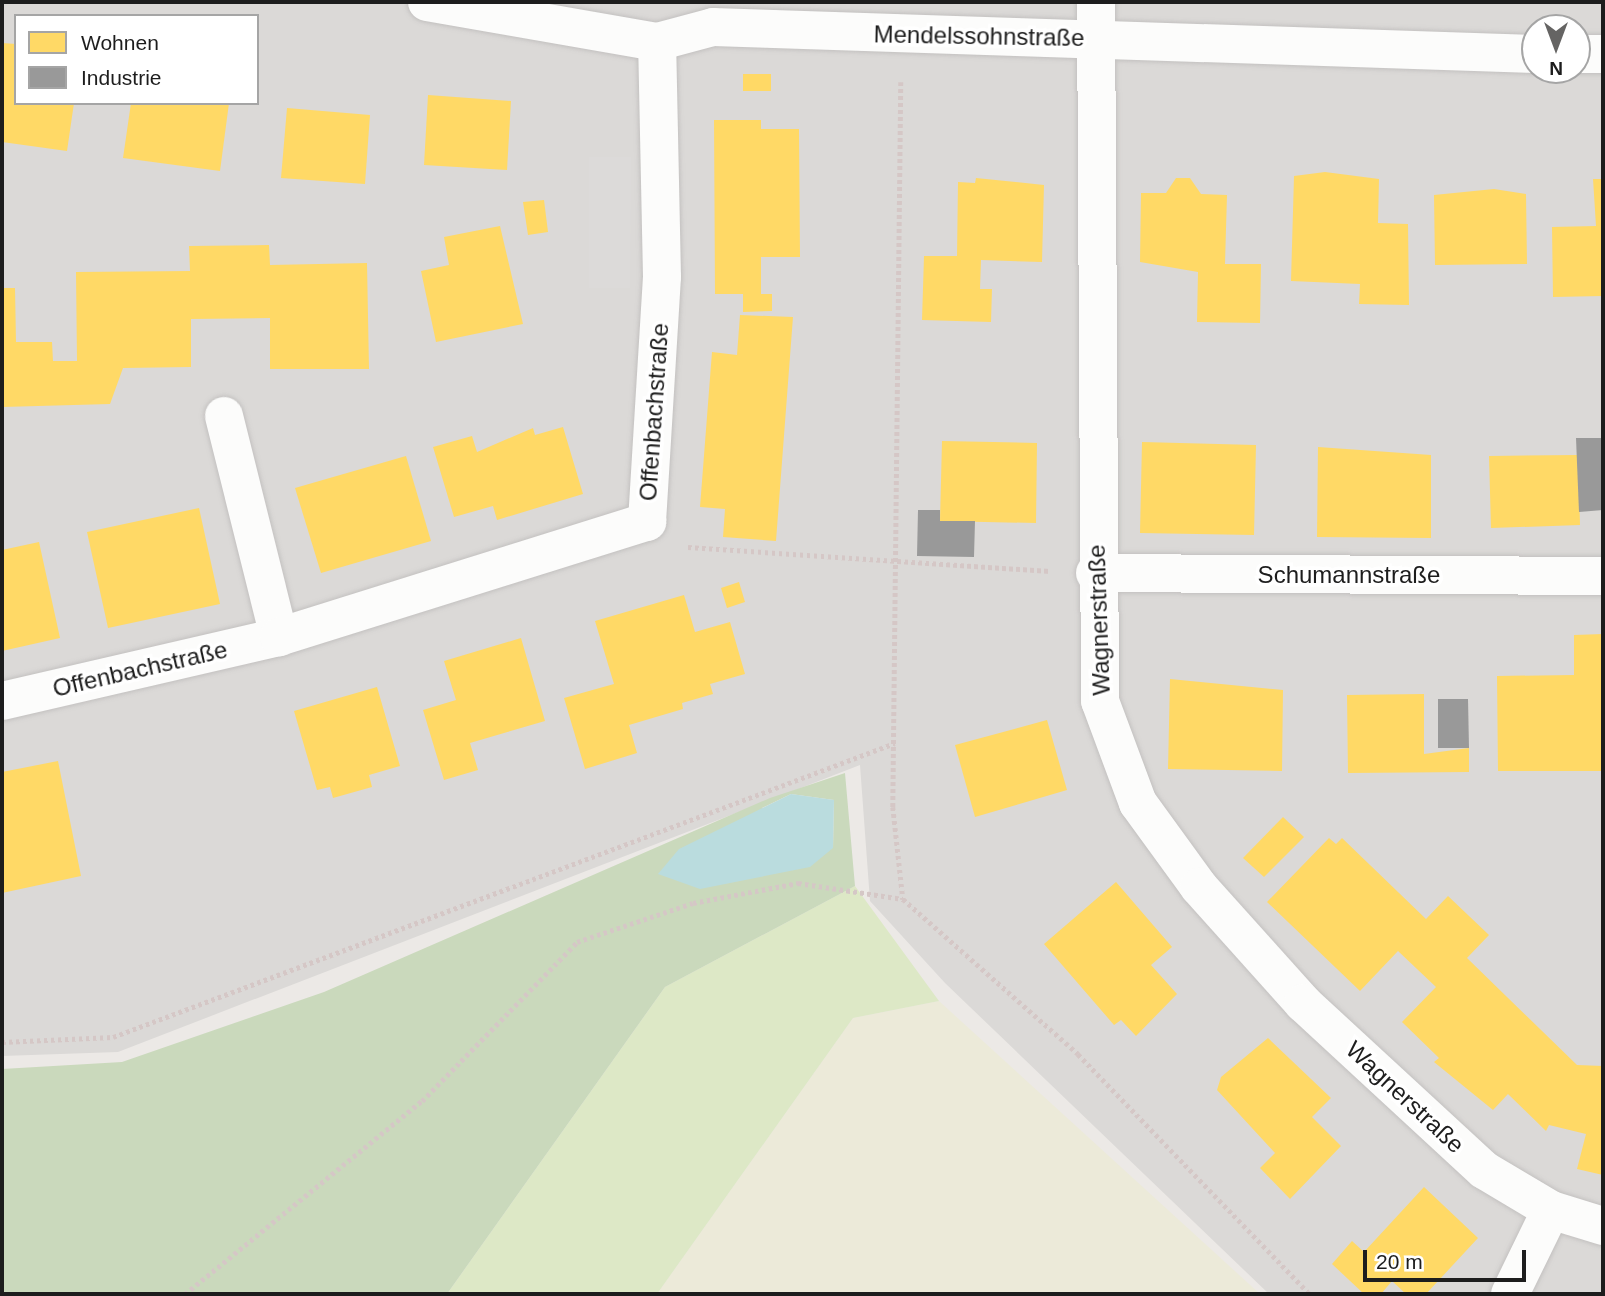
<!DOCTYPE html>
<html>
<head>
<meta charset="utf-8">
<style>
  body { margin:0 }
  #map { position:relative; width:1605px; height:1296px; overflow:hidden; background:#ece9e6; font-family:Helvetica,sans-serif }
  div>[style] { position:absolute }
  .residential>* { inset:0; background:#dbd9d7 }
  .farmland>* { inset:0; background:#ecead9 }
  .grass>* { inset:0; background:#dde8c6 }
  .forest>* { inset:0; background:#cad9bc }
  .parking>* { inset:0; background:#dcdad9 }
  .water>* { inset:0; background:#badcde }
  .homes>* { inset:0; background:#ffd966 }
  .industry>* { inset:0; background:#999 }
  .path>* { height:4.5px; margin-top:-2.25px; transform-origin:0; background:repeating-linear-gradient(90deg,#d5c7c6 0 3.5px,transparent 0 7px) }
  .roads { filter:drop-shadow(0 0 2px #c3c1c0) drop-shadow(0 0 2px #c3c1c0) }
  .minor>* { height:38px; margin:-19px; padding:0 19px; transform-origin:19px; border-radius:19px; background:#fcfcfb }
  span { translate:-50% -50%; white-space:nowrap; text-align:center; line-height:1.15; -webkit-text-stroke:7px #fff; paint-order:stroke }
  .street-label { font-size:24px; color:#1d1d1d }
  .frame { position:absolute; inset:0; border:4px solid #1d1d1d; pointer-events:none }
  .legend { position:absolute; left:14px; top:14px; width:245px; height:91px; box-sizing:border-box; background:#fff; border:2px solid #a5a5a5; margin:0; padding:9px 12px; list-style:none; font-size:21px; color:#1d1d1d }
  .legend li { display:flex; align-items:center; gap:14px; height:35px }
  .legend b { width:35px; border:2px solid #a5a5a5 }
  .north { position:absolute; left:1521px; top:14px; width:70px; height:70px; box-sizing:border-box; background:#fff; border:2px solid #a5a5a5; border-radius:50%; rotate:180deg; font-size:19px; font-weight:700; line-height:28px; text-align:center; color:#1d1d1d }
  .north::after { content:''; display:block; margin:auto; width:24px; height:32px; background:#656463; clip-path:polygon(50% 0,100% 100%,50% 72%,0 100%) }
  .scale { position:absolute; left:1363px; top:1250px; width:163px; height:32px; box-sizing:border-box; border:4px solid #1d1d1d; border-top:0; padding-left:9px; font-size:21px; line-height:24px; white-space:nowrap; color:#1d1d1d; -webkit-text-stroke:5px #fff; paint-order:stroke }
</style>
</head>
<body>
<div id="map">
  <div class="residential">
    <div style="clip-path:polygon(evenodd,2px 2px,1603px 2px,1603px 1294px,1269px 1294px,945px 983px,870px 901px,860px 765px,118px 1052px,2px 1056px,2px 2px,16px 16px,257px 16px,257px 103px,16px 103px,16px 16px,2px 2px,1535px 28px,1577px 28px,1577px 70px,1535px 70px,1535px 28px)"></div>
  </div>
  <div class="farmland">
    <div style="clip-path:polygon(939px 1001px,1260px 1294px,657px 1294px,853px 1018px)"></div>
  </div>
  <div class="grass">
    <div style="clip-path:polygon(855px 886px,939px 1001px,853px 1018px,657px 1294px,447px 1294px,665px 987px)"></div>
  </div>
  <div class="forest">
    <div style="clip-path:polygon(evenodd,845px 773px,855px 886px,665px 987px,447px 1294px,2px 1294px,2px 1069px,122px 1062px,324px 992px,770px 798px,845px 773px,791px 794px,834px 800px,833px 848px,762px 808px,791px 794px)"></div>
  </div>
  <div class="parking">
    <div style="clip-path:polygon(589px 157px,631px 157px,630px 288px,589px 288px)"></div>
  </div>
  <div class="water">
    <div style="clip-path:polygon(791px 794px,834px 800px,833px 848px,810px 867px,700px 889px,658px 874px,679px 849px)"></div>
  </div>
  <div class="homes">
    <div style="clip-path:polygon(2px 43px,16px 44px,16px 103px,74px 103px,67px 151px,2px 142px)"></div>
    <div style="clip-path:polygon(743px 74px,771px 74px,771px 91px,743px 91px)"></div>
    <div style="clip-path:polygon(428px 95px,511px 101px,507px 170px,424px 165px)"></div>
    <div style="clip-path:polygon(131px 103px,229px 103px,220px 171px,123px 158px)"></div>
    <div style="clip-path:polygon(287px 108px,370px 115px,365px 184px,281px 178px)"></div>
    <div style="clip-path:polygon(714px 120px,761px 120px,761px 129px,799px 129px,800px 257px,761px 257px,761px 294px,772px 294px,772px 311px,743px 312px,743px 294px,715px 294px)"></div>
    <div style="clip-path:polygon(1325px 172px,1379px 179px,1378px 223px,1408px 224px,1409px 305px,1359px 304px,1360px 284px,1291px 281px,1294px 176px)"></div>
    <div style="clip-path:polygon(976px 178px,1044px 185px,1042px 262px,981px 260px,980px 289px,992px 289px,991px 322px,922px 320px,924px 256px,957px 256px,958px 182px,975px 183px)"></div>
    <div style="clip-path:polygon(1176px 178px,1190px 178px,1201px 194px,1227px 195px,1225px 264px,1261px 264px,1260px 323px,1197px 322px,1198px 272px,1140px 262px,1141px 193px,1166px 193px)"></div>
    <div style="clip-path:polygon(1593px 179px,1603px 179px,1603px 296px,1553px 297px,1552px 227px,1596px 226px)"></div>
    <div style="clip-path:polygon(1494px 189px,1526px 194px,1527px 264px,1435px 265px,1434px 195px)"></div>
    <div style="clip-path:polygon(544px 200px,548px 232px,528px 235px,523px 202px)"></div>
    <div style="clip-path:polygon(500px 226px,523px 324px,436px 342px,421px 271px,449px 265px,444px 237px)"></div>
    <div style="clip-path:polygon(269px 245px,270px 265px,367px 263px,369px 369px,270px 369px,270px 318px,191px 319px,191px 367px,123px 368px,110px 404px,2px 407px,2px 288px,15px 288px,16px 342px,52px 342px,53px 361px,77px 361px,76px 272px,190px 271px,189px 246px)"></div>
    <div style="clip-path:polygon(740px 315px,793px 317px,776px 541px,723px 537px,725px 509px,700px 507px,712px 352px,737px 355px)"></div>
    <div style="clip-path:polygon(563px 427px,583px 494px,497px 520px,493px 506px,454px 517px,433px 447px,472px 436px,477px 452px,533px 428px,535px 435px)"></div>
    <div style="clip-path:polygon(942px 441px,1037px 443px,1036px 523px,940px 521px)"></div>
    <div style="clip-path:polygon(1142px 442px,1256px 445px,1254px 535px,1140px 533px)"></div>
    <div style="clip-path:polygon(1318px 447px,1431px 455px,1431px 538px,1317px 537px)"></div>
    <div style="clip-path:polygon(1578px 455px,1580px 525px,1491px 528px,1489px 456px)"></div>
    <div style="clip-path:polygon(406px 456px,431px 541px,321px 573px,295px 488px)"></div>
    <div style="clip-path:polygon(199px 508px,220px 604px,108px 628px,87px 532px)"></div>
    <div style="clip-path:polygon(39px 542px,60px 638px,2px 651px,2px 550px)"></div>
    <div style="clip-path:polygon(739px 582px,745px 602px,727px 608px,721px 588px)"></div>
    <div style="clip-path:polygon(684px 595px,695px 632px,730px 622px,745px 674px,710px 684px,713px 694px,682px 703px,683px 709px,629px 725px,637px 753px,585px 769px,564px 698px,614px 684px,595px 621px)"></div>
    <div style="clip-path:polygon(1603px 634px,1603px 771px,1498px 771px,1497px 676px,1574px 675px,1574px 635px)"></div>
    <div style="clip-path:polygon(521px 638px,545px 721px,470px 743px,478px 770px,444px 780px,423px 710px,456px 700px,444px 661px)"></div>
    <div style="clip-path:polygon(1170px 679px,1283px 690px,1282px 771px,1168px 769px)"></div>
    <div style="clip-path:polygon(377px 687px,400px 766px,369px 775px,372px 787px,333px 798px,330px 787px,317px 790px,294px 711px)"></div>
    <div style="clip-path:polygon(1424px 694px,1424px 754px,1469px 748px,1469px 772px,1348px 773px,1347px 695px)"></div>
    <div style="clip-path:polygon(1047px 720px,1067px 790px,975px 817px,955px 745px)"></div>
    <div style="clip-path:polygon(58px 761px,81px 876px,2px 893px,2px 772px)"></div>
    <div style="clip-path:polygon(1283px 817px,1304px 837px,1264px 877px,1243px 858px)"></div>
    <div style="clip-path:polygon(1329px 838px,1336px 844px,1342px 838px,1426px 919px,1448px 896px,1489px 935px,1467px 958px,1577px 1065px,1603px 1066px,1603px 1175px,1577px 1169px,1586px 1134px,1549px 1125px,1546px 1131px,1508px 1094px,1493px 1110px,1434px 1062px,1439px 1058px,1402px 1022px,1436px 987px,1398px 951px,1360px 991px,1267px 902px)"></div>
    <div style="clip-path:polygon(1116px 882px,1172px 947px,1151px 965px,1177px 994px,1136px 1036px,1121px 1020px,1114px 1025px,1044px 944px)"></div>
    <div style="clip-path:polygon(1268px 1038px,1331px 1098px,1312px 1117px,1341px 1146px,1290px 1199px,1260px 1168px,1275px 1153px,1217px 1090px,1221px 1077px)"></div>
    <div style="clip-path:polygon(1424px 1187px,1478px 1238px,1426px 1294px,1406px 1294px,1392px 1281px,1381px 1294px,1364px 1294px,1332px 1264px,1352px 1241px,1364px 1252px)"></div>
  </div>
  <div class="industry">
    <div style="clip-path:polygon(1576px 438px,1603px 438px,1603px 510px,1579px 512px)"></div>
    <div style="clip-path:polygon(918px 510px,940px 510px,940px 521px,975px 521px,974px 557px,917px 556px)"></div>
    <div style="clip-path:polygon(1438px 699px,1468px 699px,1469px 748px,1438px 748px)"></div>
  </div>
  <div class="path">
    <div style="left:901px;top:82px;width:725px;rotate:90.63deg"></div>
    <div style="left:893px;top:807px;width:93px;rotate:83.8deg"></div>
    <div style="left:903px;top:899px;width:234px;rotate:41.5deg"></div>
    <div style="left:1078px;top:1054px;width:334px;rotate:46deg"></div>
    <div style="left:688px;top:547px;width:363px;rotate:3.8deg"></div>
    <div style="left:2px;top:1042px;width:111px;rotate:-2.6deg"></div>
    <div style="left:113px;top:1037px;width:835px;rotate:-20.6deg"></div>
    <div style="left:185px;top:1294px;width:306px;rotate:-39.2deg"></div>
    <div style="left:422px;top:1101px;width:222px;rotate:-45.7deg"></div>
    <div style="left:577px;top:942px;width:122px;rotate:-18.6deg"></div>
    <div style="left:693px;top:903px;width:107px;rotate:-10.8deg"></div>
    <div style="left:798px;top:883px;width:106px;rotate:8.7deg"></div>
  </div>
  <div class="roads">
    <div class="minor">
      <div style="left:427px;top:2px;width:233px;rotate:9.9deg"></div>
      <div style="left:657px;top:42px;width:58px;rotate:-15deg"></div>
      <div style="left:713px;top:27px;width:822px;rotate:1.88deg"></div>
      <div style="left:1096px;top:2px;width:699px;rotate:89.67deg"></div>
      <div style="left:1100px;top:701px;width:109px;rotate:69.6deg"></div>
      <div style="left:1138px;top:803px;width:104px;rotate:54deg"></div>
      <div style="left:1199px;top:887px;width:156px;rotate:48.1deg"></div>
      <div style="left:1303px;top:1003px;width:246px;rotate:42.7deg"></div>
      <div style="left:1484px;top:1170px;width:78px;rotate:30.8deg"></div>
      <div style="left:1551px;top:1210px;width:54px;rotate:17.1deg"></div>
      <div style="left:1577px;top:54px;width:26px"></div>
      <div style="left:224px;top:416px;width:228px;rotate:76deg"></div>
      <div style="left:1095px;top:573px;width:508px;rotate:0.34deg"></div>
      <div style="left:2px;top:701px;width:284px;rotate:-13deg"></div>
      <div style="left:279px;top:637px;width:386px;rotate:-17.4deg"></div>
      <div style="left:647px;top:522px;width:245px;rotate:-86.5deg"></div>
      <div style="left:662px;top:277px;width:235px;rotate:-91.2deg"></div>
      <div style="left:1510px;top:1294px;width:93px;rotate:-64deg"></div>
    </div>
  </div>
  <div class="street-label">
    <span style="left:979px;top:36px;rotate:1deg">Mendelssohnstraße</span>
    <span style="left:654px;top:412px;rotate:-86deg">Offenbachstraße</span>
    <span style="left:1349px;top:575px">Schumannstraße</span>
    <span style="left:1099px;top:620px;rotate:-92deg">Wagnerstraße</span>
    <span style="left:140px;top:669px;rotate:-13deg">Offenbachstraße</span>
    <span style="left:1405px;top:1097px;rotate:43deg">Wagnerstraße</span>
  </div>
  <div class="frame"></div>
  <ul class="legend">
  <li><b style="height:19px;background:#ffd966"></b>Wohnen</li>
  <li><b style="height:19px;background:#999"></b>Industrie</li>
  </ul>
  <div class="north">N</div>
  <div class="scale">20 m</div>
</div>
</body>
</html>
